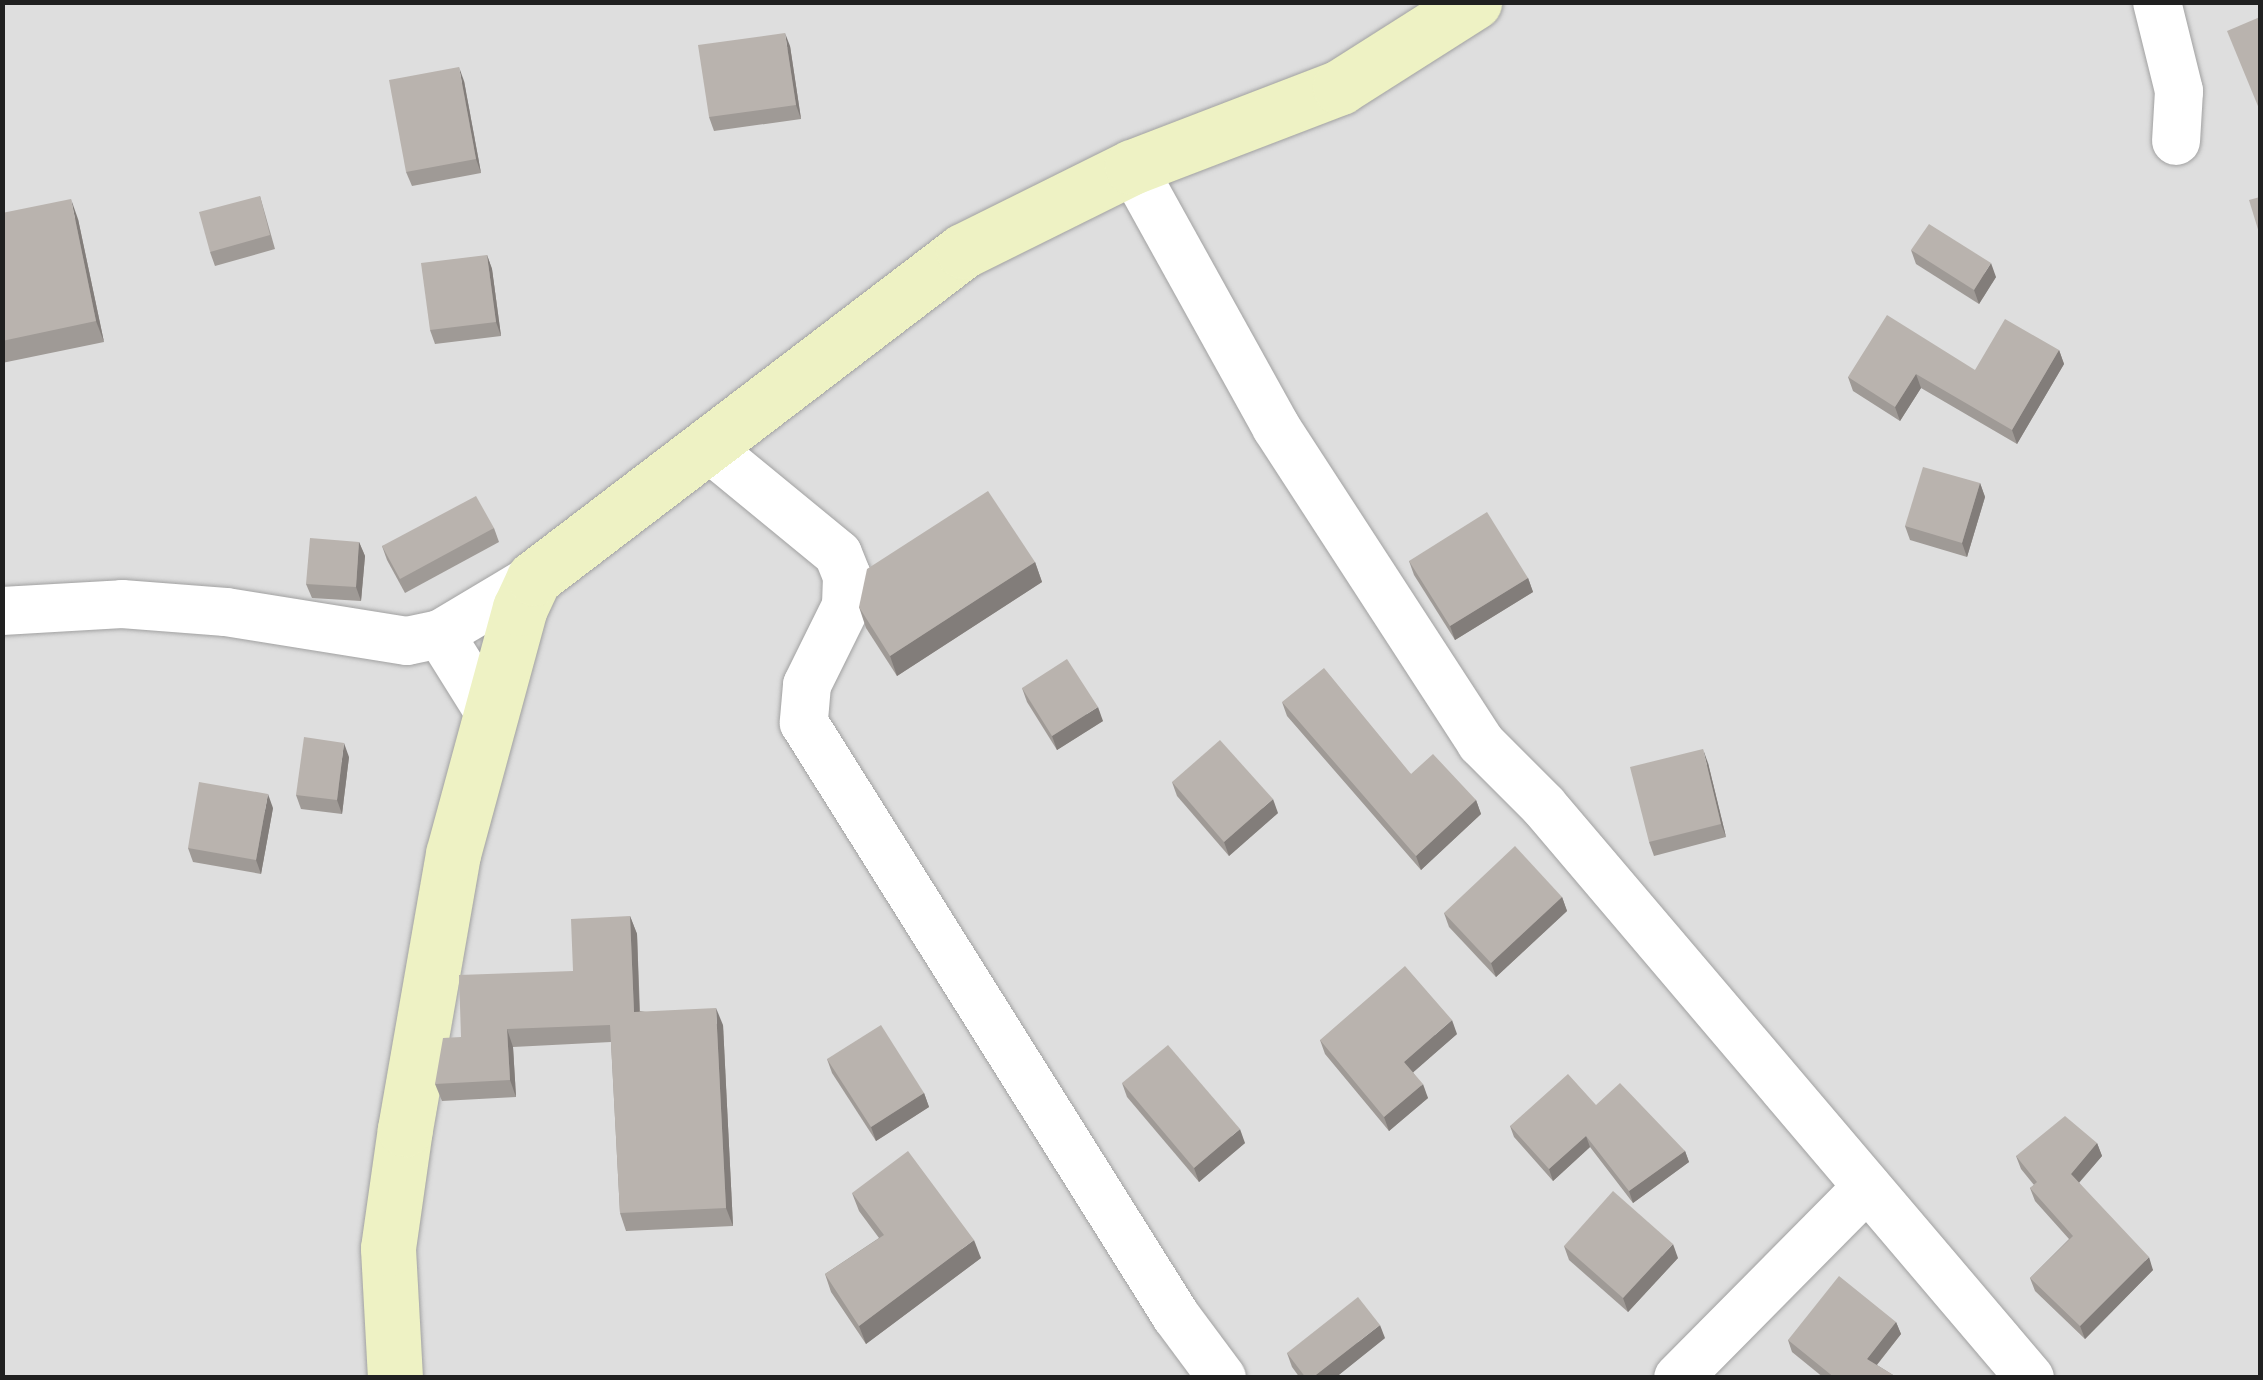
<!DOCTYPE html>
<html>
<head>
<meta charset="utf-8">
<style>
  body { margin:0 }
  #map { position:relative; width:2263px; height:1380px; overflow:hidden; background:#f0eee8; font-family:"Public Sans",sans-serif }
  div>[style] { position:absolute }
  .residential>* { inset:0; background:#dedede }
  .roads { filter:drop-shadow(0 0 2px #a1a1a1) drop-shadow(0 0 2px #a1a1a1) }
  .minor>* { height:48px; margin:-24px; padding:0 24px; transform-origin:24px; border-radius:24px; background:#fff }
  .secondary>* { height:55px; margin:-27.5px; padding:0 27.5px; transform-origin:27.5px; border-radius:27.5px; background:#eef2c4 }
  .wall>* { inset:0; background:#9f9a96 }
  .shaded-wall>* { inset:0; background:#827d7a }
  .building>* { inset:0; background:#b9b3ae }
  span { translate:-50% -50%; white-space:nowrap; text-align:center; line-height:1.15; -webkit-text-stroke:10px #fff; paint-order:stroke }
  .frame { position:absolute; inset:0; border:5px solid #202020; pointer-events:none }
</style>
</head>
<body>
<div id="map">
  <div class="residential">
    <div style="clip-path:polygon(3px 3px,2260px 3px,2260px 1377px,3px 1377px)"></div>
  </div>
  <div class="roads">
    <div class="minor">
      <div style="left:2157px;top:2px;width:92px;rotate:76.1deg"></div>
      <div style="left:2179px;top:91px;width:50px;rotate:93.4deg"></div>
      <div style="left:1132px;top:167px;width:297px;rotate:61deg"></div>
      <div style="left:1276px;top:427px;width:377px;rotate:57deg"></div>
      <div style="left:1481px;top:743px;width:88px;rotate:45deg"></div>
      <div style="left:1543px;top:805px;width:752px;rotate:49.64deg"></div>
      <div style="left:709px;top:448px;width:167px;rotate:39.4deg"></div>
      <div style="left:838px;top:554px;width:24px;rotate:68deg"></div>
      <div style="left:847px;top:576px;width:30px;rotate:92deg"></div>
      <div style="left:846px;top:606px;width:88px;rotate:116.3deg"></div>
      <div style="left:807px;top:685px;width:38px;rotate:95deg"></div>
      <div style="left:804px;top:723px;width:700px;rotate:57.9deg"></div>
      <div style="left:1176px;top:1316px;width:77px;rotate:53.4deg"></div>
      <div style="left:2px;top:611px;width:120px;rotate:-3.3deg"></div>
      <div style="left:122px;top:604px;width:104px;rotate:4.4deg"></div>
      <div style="left:226px;top:612px;width:183px;rotate:9.1deg"></div>
      <div style="left:407px;top:641px;width:34px;rotate:-12deg"></div>
      <div style="left:440px;top:634px;width:109px;rotate:-30.8deg"></div>
      <div style="left:440px;top:634px;width:94px;rotate:58deg"></div>
      <div style="left:1678px;top:1378px;width:269px;rotate:-45.3deg"></div>
    </div>
    <div class="secondary">
      <div style="left:395px;top:1378px;width:130px;rotate:-93.1deg"></div>
      <div style="left:388px;top:1248px;width:120px;rotate:-81.9deg"></div>
      <div style="left:405px;top:1129px;width:279px;rotate:-80.1deg"></div>
      <div style="left:453px;top:854px;width:255px;rotate:-74.8deg"></div>
      <div style="left:520px;top:608px;width:33px;rotate:-65deg"></div>
      <div style="left:534px;top:578px;width:539px;rotate:-37.32deg"></div>
      <div style="left:963px;top:251px;width:189px;rotate:-26.4deg"></div>
      <div style="left:1132px;top:167px;width:223px;rotate:-21deg"></div>
      <div style="left:1340px;top:87px;width:159px;rotate:-32.4deg"></div>
    </div>
  </div>
  <div class="wall">
    <div style="clip-path:polygon(790px 46px,801px 119px,714px 131px,709px 117px)"></div>
    <div style="clip-path:polygon(464px 81px,481px 173px,412px 186px,406px 172px)"></div>
    <div style="clip-path:polygon(260px 196px,275px 249px,215px 266px,210px 252px)"></div>
    <div style="clip-path:polygon(2px 213px,78px 219px,104px 342px,2px 363px)"></div>
    <div style="clip-path:polygon(1911px 250px,1996px 277px,1979px 304px,1916px 264px)"></div>
    <div style="clip-path:polygon(487px 255px,492px 269px,501px 336px,435px 344px,430px 330px)"></div>
    <div style="clip-path:polygon(2059px 350px,2064px 364px,2017px 444px,1921px 388px,1900px 421px,1853px 391px,1848px 377px,1975px 370px)"></div>
    <div style="clip-path:polygon(1980px 483px,1985px 497px,1967px 557px,1910px 540px,1905px 526px)"></div>
    <div style="clip-path:polygon(494px 528px,499px 542px,405px 593px,387px 560px,382px 546px)"></div>
    <div style="clip-path:polygon(359px 542px,365px 556px,361px 601px,312px 598px,306px 584px)"></div>
    <div style="clip-path:polygon(1409px 561px,1528px 578px,1533px 592px,1455px 640px,1414px 575px)"></div>
    <div style="clip-path:polygon(1035px 562px,1042px 582px,897px 676px,866px 628px,859px 607px)"></div>
    <div style="clip-path:polygon(1022px 688px,1103px 721px,1057px 750px,1027px 702px)"></div>
    <div style="clip-path:polygon(1282px 702px,1411px 774px,1476px 800px,1481px 814px,1421px 870px,1287px 716px)"></div>
    <div style="clip-path:polygon(349px 757px,342px 814px,301px 809px,296px 795px)"></div>
    <div style="clip-path:polygon(1708px 763px,1726px 837px,1654px 856px,1649px 842px)"></div>
    <div style="clip-path:polygon(1172px 782px,1278px 813px,1229px 856px,1177px 796px)"></div>
    <div style="clip-path:polygon(273px 808px,261px 874px,193px 862px,188px 848px)"></div>
    <div style="clip-path:polygon(1562px 897px,1567px 911px,1496px 977px,1449px 927px,1444px 913px)"></div>
    <div style="clip-path:polygon(630px 916px,637px 934px,640px 1011px,723px 1025px,733px 1226px,626px 1231px,620px 1213px,611px 1042px,513px 1047px,516px 1097px,442px 1101px,435px 1084px,461px 1037px,573px 971px)"></div>
    <div style="clip-path:polygon(1457px 1034px,1413px 1072px,1428px 1098px,1389px 1131px,1325px 1054px,1320px 1040px)"></div>
    <div style="clip-path:polygon(827px 1059px,924px 1093px,929px 1107px,876px 1141px,832px 1073px)"></div>
    <div style="clip-path:polygon(1122px 1083px,1245px 1143px,1199px 1182px,1127px 1097px)"></div>
    <div style="clip-path:polygon(1596px 1105px,1685px 1151px,1689px 1162px,1633px 1203px,1590px 1147px,1553px 1181px,1514px 1137px,1510px 1126px)"></div>
    <div style="clip-path:polygon(2097px 1143px,2102px 1156px,2079px 1183px,2153px 1270px,2085px 1339px,2035px 1291px,2030px 1278px,2069px 1239px,2035px 1201px,2030px 1188px,2034px 1185px,2021px 1169px,2016px 1156px)"></div>
    <div style="clip-path:polygon(852px 1193px,981px 1258px,866px 1344px,831px 1292px,825px 1274px,879px 1238px,859px 1211px)"></div>
    <div style="clip-path:polygon(1564px 1246px,1678px 1258px,1628px 1312px,1569px 1260px)"></div>
    <div style="clip-path:polygon(1896px 1322px,1901px 1334px,1877px 1365px,1898px 1378px,1824px 1378px,1792px 1352px,1788px 1340px)"></div>
    <div style="clip-path:polygon(1385px 1338px,1335px 1378px,1300px 1378px,1292px 1367px,1287px 1353px)"></div>
  </div>
  <div class="shaded-wall">
    <div style="clip-path:polygon(785px 33px,790px 46px,801px 119px,796px 105px)"></div>
    <div style="clip-path:polygon(459px 67px,464px 81px,481px 173px,476px 159px)"></div>
    <div style="clip-path:polygon(71px 199px,78px 219px,104px 342px,96px 321px)"></div>
    <div style="clip-path:polygon(487px 255px,492px 269px,501px 336px,496px 322px)"></div>
    <div style="clip-path:polygon(1991px 263px,1996px 277px,1979px 304px,1974px 290px)"></div>
    <div style="clip-path:polygon(2059px 350px,2064px 364px,2017px 444px,2012px 430px)"></div>
    <div style="clip-path:polygon(1916px 374px,1921px 388px,1900px 421px,1895px 407px)"></div>
    <div style="clip-path:polygon(1980px 483px,1985px 497px,1967px 557px,1962px 543px)"></div>
    <div style="clip-path:polygon(359px 542px,365px 556px,361px 601px,356px 587px)"></div>
    <div style="clip-path:polygon(1035px 562px,1042px 582px,897px 676px,890px 656px)"></div>
    <div style="clip-path:polygon(1528px 578px,1533px 592px,1455px 640px,1450px 626px)"></div>
    <div style="clip-path:polygon(1098px 707px,1103px 721px,1057px 750px,1052px 736px)"></div>
    <div style="clip-path:polygon(344px 743px,349px 757px,342px 814px,337px 800px)"></div>
    <div style="clip-path:polygon(1703px 749px,1708px 763px,1726px 837px,1721px 824px)"></div>
    <div style="clip-path:polygon(268px 794px,273px 808px,261px 874px,256px 860px)"></div>
    <div style="clip-path:polygon(1273px 799px,1278px 813px,1229px 856px,1224px 842px)"></div>
    <div style="clip-path:polygon(1476px 800px,1481px 814px,1421px 870px,1416px 856px)"></div>
    <div style="clip-path:polygon(1562px 897px,1567px 911px,1496px 977px,1491px 963px)"></div>
    <div style="clip-path:polygon(630px 916px,637px 934px,640px 1029px,634px 1012px)"></div>
    <div style="clip-path:polygon(716px 1008px,723px 1025px,733px 1226px,726px 1208px)"></div>
    <div style="clip-path:polygon(1452px 1020px,1457px 1034px,1409px 1076px,1404px 1062px)"></div>
    <div style="clip-path:polygon(507px 1029px,513px 1047px,516px 1097px,510px 1080px)"></div>
    <div style="clip-path:polygon(1423px 1084px,1428px 1098px,1389px 1131px,1384px 1117px)"></div>
    <div style="clip-path:polygon(924px 1093px,929px 1107px,876px 1141px,871px 1127px)"></div>
    <div style="clip-path:polygon(1240px 1129px,1245px 1143px,1199px 1182px,1194px 1168px)"></div>
    <div style="clip-path:polygon(1586px 1136px,1590px 1147px,1553px 1181px,1549px 1169px)"></div>
    <div style="clip-path:polygon(2097px 1143px,2102px 1156px,2075px 1187px,2071px 1174px)"></div>
    <div style="clip-path:polygon(1685px 1151px,1689px 1162px,1633px 1203px,1629px 1191px)"></div>
    <div style="clip-path:polygon(974px 1240px,981px 1258px,866px 1344px,859px 1326px)"></div>
    <div style="clip-path:polygon(1673px 1244px,1678px 1258px,1628px 1312px,1623px 1298px)"></div>
    <div style="clip-path:polygon(2149px 1257px,2153px 1270px,2085px 1339px,2080px 1326px)"></div>
    <div style="clip-path:polygon(1896px 1322px,1901px 1334px,1871px 1372px,1867px 1359px)"></div>
    <div style="clip-path:polygon(1380px 1325px,1385px 1338px,1335px 1378px,1312px 1378px)"></div>
  </div>
  <div class="building">
    <div style="clip-path:polygon(2260px 17px,2260px 111px,2227px 31px)"></div>
    <div style="clip-path:polygon(785px 33px,796px 105px,709px 117px,698px 45px)"></div>
    <div style="clip-path:polygon(459px 67px,476px 159px,406px 172px,389px 80px)"></div>
    <div style="clip-path:polygon(260px 196px,270px 235px,210px 252px,199px 212px)"></div>
    <div style="clip-path:polygon(2260px 197px,2260px 236px,2249px 200px)"></div>
    <div style="clip-path:polygon(71px 199px,96px 321px,2px 341px,2px 213px)"></div>
    <div style="clip-path:polygon(1929px 224px,1991px 263px,1974px 290px,1911px 250px)"></div>
    <div style="clip-path:polygon(487px 255px,496px 322px,430px 330px,421px 263px)"></div>
    <div style="clip-path:polygon(1887px 315px,1975px 370px,2005px 319px,2059px 350px,2012px 430px,1916px 374px,1895px 407px,1848px 377px)"></div>
    <div style="clip-path:polygon(1923px 467px,1980px 483px,1962px 543px,1905px 526px)"></div>
    <div style="clip-path:polygon(988px 491px,1035px 562px,890px 656px,859px 607px,867px 569px)"></div>
    <div style="clip-path:polygon(476px 496px,494px 528px,400px 579px,382px 546px)"></div>
    <div style="clip-path:polygon(1487px 512px,1528px 578px,1450px 626px,1409px 561px)"></div>
    <div style="clip-path:polygon(310px 538px,359px 542px,356px 587px,306px 584px)"></div>
    <div style="clip-path:polygon(1067px 659px,1098px 707px,1052px 736px,1022px 688px)"></div>
    <div style="clip-path:polygon(1324px 668px,1411px 774px,1433px 754px,1476px 800px,1416px 856px,1282px 702px)"></div>
    <div style="clip-path:polygon(304px 737px,344px 743px,337px 800px,296px 795px)"></div>
    <div style="clip-path:polygon(1220px 740px,1273px 799px,1224px 842px,1172px 782px)"></div>
    <div style="clip-path:polygon(1703px 749px,1721px 824px,1649px 842px,1630px 767px)"></div>
    <div style="clip-path:polygon(199px 782px,268px 794px,256px 860px,188px 848px)"></div>
    <div style="clip-path:polygon(1515px 846px,1562px 897px,1491px 963px,1444px 913px)"></div>
    <div style="clip-path:polygon(630px 916px,634px 1012px,716px 1008px,726px 1208px,620px 1213px,610px 1025px,507px 1029px,510px 1080px,435px 1084px,443px 1038px,461px 1037px,459px 975px,573px 971px,571px 919px)"></div>
    <div style="clip-path:polygon(1405px 966px,1452px 1020px,1404px 1062px,1423px 1084px,1384px 1117px,1320px 1040px)"></div>
    <div style="clip-path:polygon(881px 1025px,924px 1093px,871px 1127px,827px 1059px)"></div>
    <div style="clip-path:polygon(1168px 1045px,1240px 1129px,1194px 1168px,1122px 1083px)"></div>
    <div style="clip-path:polygon(1568px 1074px,1596px 1105px,1620px 1083px,1685px 1151px,1629px 1191px,1586px 1136px,1549px 1169px,1510px 1126px)"></div>
    <div style="clip-path:polygon(2065px 1116px,2097px 1143px,2071px 1174px,2149px 1257px,2080px 1326px,2030px 1278px,2073px 1236px,2030px 1188px,2037px 1182px,2016px 1156px)"></div>
    <div style="clip-path:polygon(908px 1151px,974px 1240px,859px 1326px,825px 1274px,884px 1235px,852px 1193px)"></div>
    <div style="clip-path:polygon(1613px 1191px,1673px 1244px,1623px 1298px,1564px 1246px)"></div>
    <div style="clip-path:polygon(1839px 1276px,1896px 1322px,1867px 1359px,1898px 1378px,1835px 1378px,1788px 1340px)"></div>
    <div style="clip-path:polygon(1358px 1297px,1380px 1325px,1312px 1378px,1306px 1378px,1287px 1353px)"></div>
  </div>
  <div class="frame"></div>
</div>
</body>
</html>
